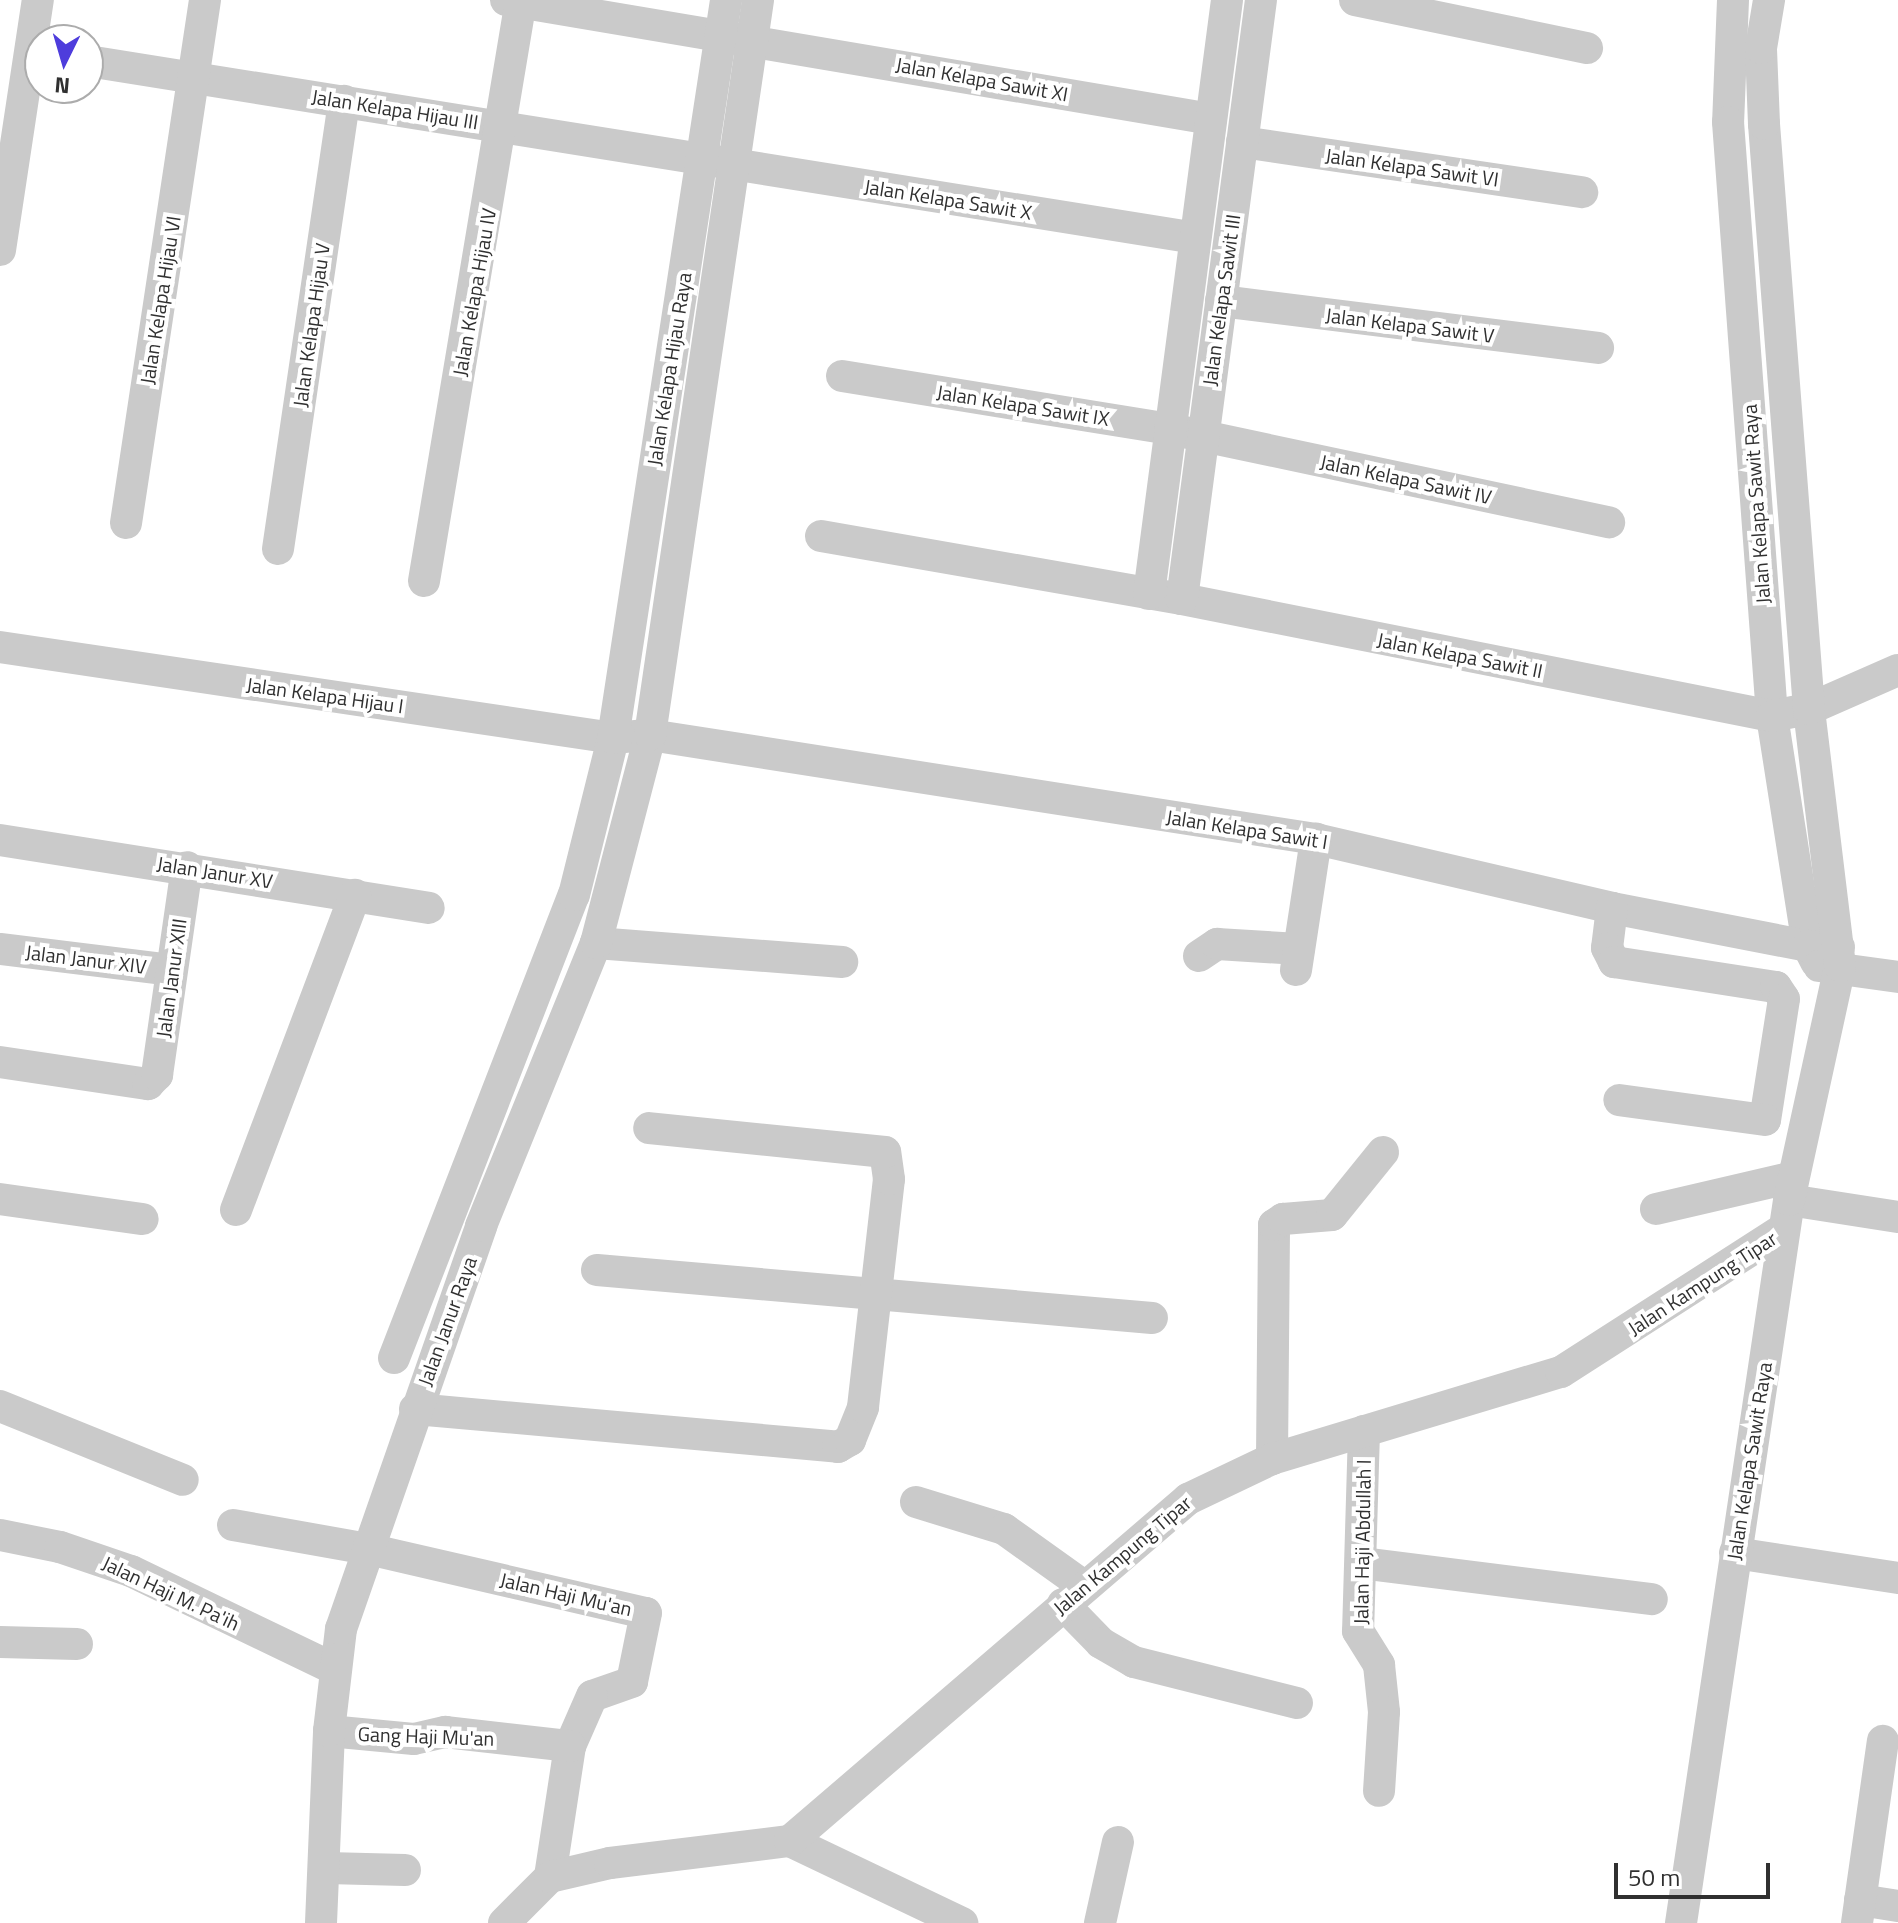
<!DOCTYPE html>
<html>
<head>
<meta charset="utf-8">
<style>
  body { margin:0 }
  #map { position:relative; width:1898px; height:1923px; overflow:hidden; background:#fff; font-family:"Titillium Web",sans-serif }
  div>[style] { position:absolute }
  .minor>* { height:32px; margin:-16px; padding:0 16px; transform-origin:16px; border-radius:16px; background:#cacaca }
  span { translate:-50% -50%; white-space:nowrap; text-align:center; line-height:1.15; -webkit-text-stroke:8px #fff; paint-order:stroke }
  .street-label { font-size:20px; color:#303030 }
  .north { position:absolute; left:24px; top:24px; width:80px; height:80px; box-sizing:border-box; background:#fff; border:2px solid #acacac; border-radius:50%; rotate:185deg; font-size:22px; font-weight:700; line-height:32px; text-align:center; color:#303030 }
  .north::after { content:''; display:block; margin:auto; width:28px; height:36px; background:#4e3ddc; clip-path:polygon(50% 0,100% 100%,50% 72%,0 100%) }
  .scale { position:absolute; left:1614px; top:1863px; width:156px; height:36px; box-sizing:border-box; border:4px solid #303030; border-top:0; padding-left:10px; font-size:24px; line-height:28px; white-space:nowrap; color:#303030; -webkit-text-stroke:6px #fff; paint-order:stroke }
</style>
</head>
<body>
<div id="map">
  <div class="minor">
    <div style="left:506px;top:0;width:715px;rotate:9.58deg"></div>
    <div style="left:1355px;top:0;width:237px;rotate:11.7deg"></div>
    <div style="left:1733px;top:0;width:122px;rotate:92.3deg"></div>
    <div style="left:1728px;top:122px;width:596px;rotate:85.76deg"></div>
    <div style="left:1772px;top:716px;width:233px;rotate:81.1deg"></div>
    <div style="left:1808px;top:946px;width:18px;rotate:63deg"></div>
    <div style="left:88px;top:61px;width:1121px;rotate:9.08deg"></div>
    <div style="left:1242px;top:142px;width:344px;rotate:8.4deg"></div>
    <div style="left:0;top:250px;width:253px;rotate:-81.4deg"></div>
    <div style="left:1221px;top:301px;width:380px;rotate:7.1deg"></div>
    <div style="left:842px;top:376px;width:332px;rotate:9.2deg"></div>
    <div style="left:1170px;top:429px;width:449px;rotate:12deg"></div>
    <div style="left:126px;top:523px;width:529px;rotate:-81.41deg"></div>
    <div style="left:821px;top:536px;width:366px;rotate:9.9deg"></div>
    <div style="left:1182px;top:599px;width:601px;rotate:11.22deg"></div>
    <div style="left:1772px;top:716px;width:38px;rotate:-11deg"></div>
    <div style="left:1809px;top:709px;width:97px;rotate:-23.7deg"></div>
    <div style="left:278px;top:549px;width:453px;rotate:-81.6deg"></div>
    <div style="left:424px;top:581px;width:589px;rotate:-80.52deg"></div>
    <div style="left:1149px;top:594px;width:599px;rotate:-82.52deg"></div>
    <div style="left:1182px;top:599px;width:604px;rotate:-82.49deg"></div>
    <div style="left:0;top:647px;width:620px;rotate:8.44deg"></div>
    <div style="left:613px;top:738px;width:37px;rotate:-5deg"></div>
    <div style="left:650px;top:735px;width:674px;rotate:8.88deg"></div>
    <div style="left:1316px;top:839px;width:304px;rotate:13.1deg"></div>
    <div style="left:1612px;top:908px;width:200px;rotate:11deg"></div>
    <div style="left:1808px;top:946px;width:31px;rotate:2deg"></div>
    <div style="left:0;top:840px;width:434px;rotate:9deg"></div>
    <div style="left:1612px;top:908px;width:40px;rotate:97.1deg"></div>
    <div style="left:1607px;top:948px;width:16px;rotate:63deg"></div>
    <div style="left:1614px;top:962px;width:164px;rotate:8.8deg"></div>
    <div style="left:1776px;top:987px;width:14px;rotate:56deg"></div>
    <div style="left:1784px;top:999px;width:122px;rotate:98.9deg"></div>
    <div style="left:1765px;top:1120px;width:147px;rotate:-172.2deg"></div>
    <div style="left:596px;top:943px;width:247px;rotate:4.4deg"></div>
    <div style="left:0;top:949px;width:172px;rotate:7deg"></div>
    <div style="left:1199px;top:956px;width:22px;rotate:-34deg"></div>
    <div style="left:1217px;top:944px;width:82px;rotate:3.5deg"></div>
    <div style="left:1819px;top:966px;width:80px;rotate:7.9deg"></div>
    <div style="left:1296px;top:970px;width:133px;rotate:-81.3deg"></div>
    <div style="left:0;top:1062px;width:150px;rotate:8.5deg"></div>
    <div style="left:148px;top:1084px;width:13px;rotate:-45deg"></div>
    <div style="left:157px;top:1075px;width:210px;rotate:-81.8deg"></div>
    <div style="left:0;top:1199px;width:144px;rotate:8deg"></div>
    <div style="left:1789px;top:1200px;width:110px;rotate:8.9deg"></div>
    <div style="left:1656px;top:1209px;width:141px;rotate:-13.1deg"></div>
    <div style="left:236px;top:1210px;width:337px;rotate:-69.3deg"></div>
    <div style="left:597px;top:1270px;width:557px;rotate:4.94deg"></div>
    <div style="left:394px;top:1358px;width:497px;rotate:-68.8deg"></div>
    <div style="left:574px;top:895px;width:162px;rotate:-76deg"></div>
    <div style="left:613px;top:738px;width:747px;rotate:-81.29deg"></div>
    <div style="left:0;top:1406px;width:197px;rotate:22deg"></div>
    <div style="left:415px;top:1409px;width:425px;rotate:5.1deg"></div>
    <div style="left:838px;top:1447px;width:14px;rotate:-30deg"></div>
    <div style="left:850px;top:1440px;width:35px;rotate:-68deg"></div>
    <div style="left:863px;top:1407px;width:229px;rotate:-83.5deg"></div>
    <div style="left:889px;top:1179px;width:27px;rotate:-98deg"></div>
    <div style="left:885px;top:1152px;width:237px;rotate:-174.2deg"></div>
    <div style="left:1364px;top:1431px;width:200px;rotate:91.7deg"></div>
    <div style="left:1358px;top:1631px;width:40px;rotate:58deg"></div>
    <div style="left:1379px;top:1665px;width:47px;rotate:83.9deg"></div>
    <div style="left:1384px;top:1712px;width:79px;rotate:93.6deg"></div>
    <div style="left:1272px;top:1459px;width:234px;rotate:-89.5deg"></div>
    <div style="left:1274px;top:1225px;width:11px;rotate:-34deg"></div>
    <div style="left:1283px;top:1219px;width:49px;rotate:-4.7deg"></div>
    <div style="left:1332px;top:1215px;width:81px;rotate:-51deg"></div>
    <div style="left:916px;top:1502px;width:92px;rotate:17.1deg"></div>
    <div style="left:1004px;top:1529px;width:98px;rotate:35.5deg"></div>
    <div style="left:233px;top:1525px;width:137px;rotate:10.1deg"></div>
    <div style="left:368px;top:1549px;width:285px;rotate:13deg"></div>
    <div style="left:646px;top:1613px;width:70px;rotate:101.5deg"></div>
    <div style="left:632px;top:1682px;width:42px;rotate:160.7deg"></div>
    <div style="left:592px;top:1696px;width:55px;rotate:113.7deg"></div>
    <div style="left:570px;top:1746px;width:133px;rotate:98.7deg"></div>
    <div style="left:0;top:1535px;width:61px;rotate:11.3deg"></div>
    <div style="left:60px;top:1547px;width:75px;rotate:18.7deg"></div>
    <div style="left:131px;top:1571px;width:226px;rotate:25.7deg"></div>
    <div style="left:1735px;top:1553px;width:165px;rotate:8.7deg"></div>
    <div style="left:1361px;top:1563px;width:293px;rotate:7.1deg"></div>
    <div style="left:1063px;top:1604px;width:54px;rotate:45.7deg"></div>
    <div style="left:1101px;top:1643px;width:38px;rotate:30deg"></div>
    <div style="left:1134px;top:1662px;width:168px;rotate:14.1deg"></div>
    <div style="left:0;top:1642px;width:77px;rotate:1.5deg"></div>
    <div style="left:329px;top:1731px;width:85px;rotate:5.4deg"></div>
    <div style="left:414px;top:1739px;width:32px;rotate:-13deg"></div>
    <div style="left:445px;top:1732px;width:126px;rotate:6.4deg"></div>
    <div style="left:790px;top:1841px;width:191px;rotate:25.5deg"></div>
    <div style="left:327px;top:1868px;width:78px;rotate:1.5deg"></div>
    <div style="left:1860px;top:1900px;width:38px;rotate:9deg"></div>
    <div style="left:321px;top:1923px;width:192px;rotate:-87.6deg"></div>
    <div style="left:329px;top:1731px;width:103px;rotate:-83.3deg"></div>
    <div style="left:341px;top:1629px;width:427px;rotate:-70.8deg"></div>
    <div style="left:481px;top:1226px;width:305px;rotate:-67.9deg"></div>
    <div style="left:596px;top:943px;width:215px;rotate:-75.4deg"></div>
    <div style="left:650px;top:735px;width:743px;rotate:-81.64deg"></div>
    <div style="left:504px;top:1923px;width:65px;rotate:-45deg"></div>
    <div style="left:550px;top:1877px;width:62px;rotate:-13.1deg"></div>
    <div style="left:610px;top:1863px;width:181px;rotate:-7deg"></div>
    <div style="left:790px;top:1841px;width:525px;rotate:-40.67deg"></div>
    <div style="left:1188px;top:1499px;width:93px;rotate:-25.5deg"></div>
    <div style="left:1272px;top:1459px;width:302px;rotate:-16.8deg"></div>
    <div style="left:1561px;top:1372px;width:265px;rotate:-32.7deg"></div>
    <div style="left:1100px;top:1923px;width:83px;rotate:-77.5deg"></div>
    <div style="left:1681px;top:1923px;width:731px;rotate:-81.5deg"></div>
    <div style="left:1789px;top:1200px;width:239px;rotate:-77.7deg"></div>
    <div style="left:1840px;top:966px;width:259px;rotate:-96.9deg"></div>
    <div style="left:1809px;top:709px;width:587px;rotate:-94.4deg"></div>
    <div style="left:1764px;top:124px;width:76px;rotate:-92.3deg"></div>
    <div style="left:1761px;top:48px;width:49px;rotate:-80.5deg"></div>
    <div style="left:1857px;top:1923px;width:184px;rotate:-81.9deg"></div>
  </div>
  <div class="street-label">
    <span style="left:982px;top:79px;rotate:10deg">Jalan Kelapa Sawit XI</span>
    <span style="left:395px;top:109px;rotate:9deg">Jalan Kelapa Hijau III</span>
    <span style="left:1412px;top:167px;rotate:8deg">Jalan Kelapa Sawit VI</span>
    <span style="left:948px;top:199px;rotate:9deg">Jalan Kelapa Sawit X</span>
    <span style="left:474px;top:292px;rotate:-80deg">Jalan Kelapa Hijau IV</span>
    <span style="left:160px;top:300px;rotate:-81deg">Jalan Kelapa Hijau VI</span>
    <span style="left:1221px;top:300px;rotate:-82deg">Jalan Kelapa Sawit III</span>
    <span style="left:311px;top:325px;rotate:-82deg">Jalan Kelapa Hijau V</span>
    <span style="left:1410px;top:325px;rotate:7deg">Jalan Kelapa Sawit V</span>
    <span style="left:669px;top:369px;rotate:-81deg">Jalan Kelapa Hijau Raya</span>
    <span style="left:1023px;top:405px;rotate:9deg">Jalan Kelapa Sawit IX</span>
    <span style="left:1406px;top:479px;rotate:12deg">Jalan Kelapa Sawit IV</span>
    <span style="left:1756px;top:504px;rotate:-94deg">Jalan Kelapa Sawit Raya</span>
    <span style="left:1460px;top:655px;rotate:11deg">Jalan Kelapa Sawit II</span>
    <span style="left:325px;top:695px;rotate:8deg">Jalan Kelapa Hijau I</span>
    <span style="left:1247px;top:829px;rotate:9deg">Jalan Kelapa Sawit I</span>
    <span style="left:215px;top:872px;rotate:9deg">Jalan Janur XV</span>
    <span style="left:86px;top:959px;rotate:7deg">Jalan Janur XIV</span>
    <span style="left:171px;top:978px;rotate:-82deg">Jalan Janur XIII</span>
    <span style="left:1702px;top:1283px;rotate:-33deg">Jalan Kampung Tipar</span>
    <span style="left:447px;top:1321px;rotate:-70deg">Jalan Janur Raya</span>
    <span style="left:1749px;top:1461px;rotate:-81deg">Jalan Kelapa Sawit Raya</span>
    <span style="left:1362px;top:1542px;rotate:-89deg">Jalan Haji Abdullah I</span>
    <span style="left:1122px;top:1555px;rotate:-40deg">Jalan Kampung Tipar</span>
    <span style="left:171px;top:1593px;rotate:25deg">Jalan Haji M. Pa'ih</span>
    <span style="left:566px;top:1594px;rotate:13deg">Jalan Haji Mu'an</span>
    <span style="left:426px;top:1736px;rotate:2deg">Gang Haji Mu'an</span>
  </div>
  <div class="north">N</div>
  <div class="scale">50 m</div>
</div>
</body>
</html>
